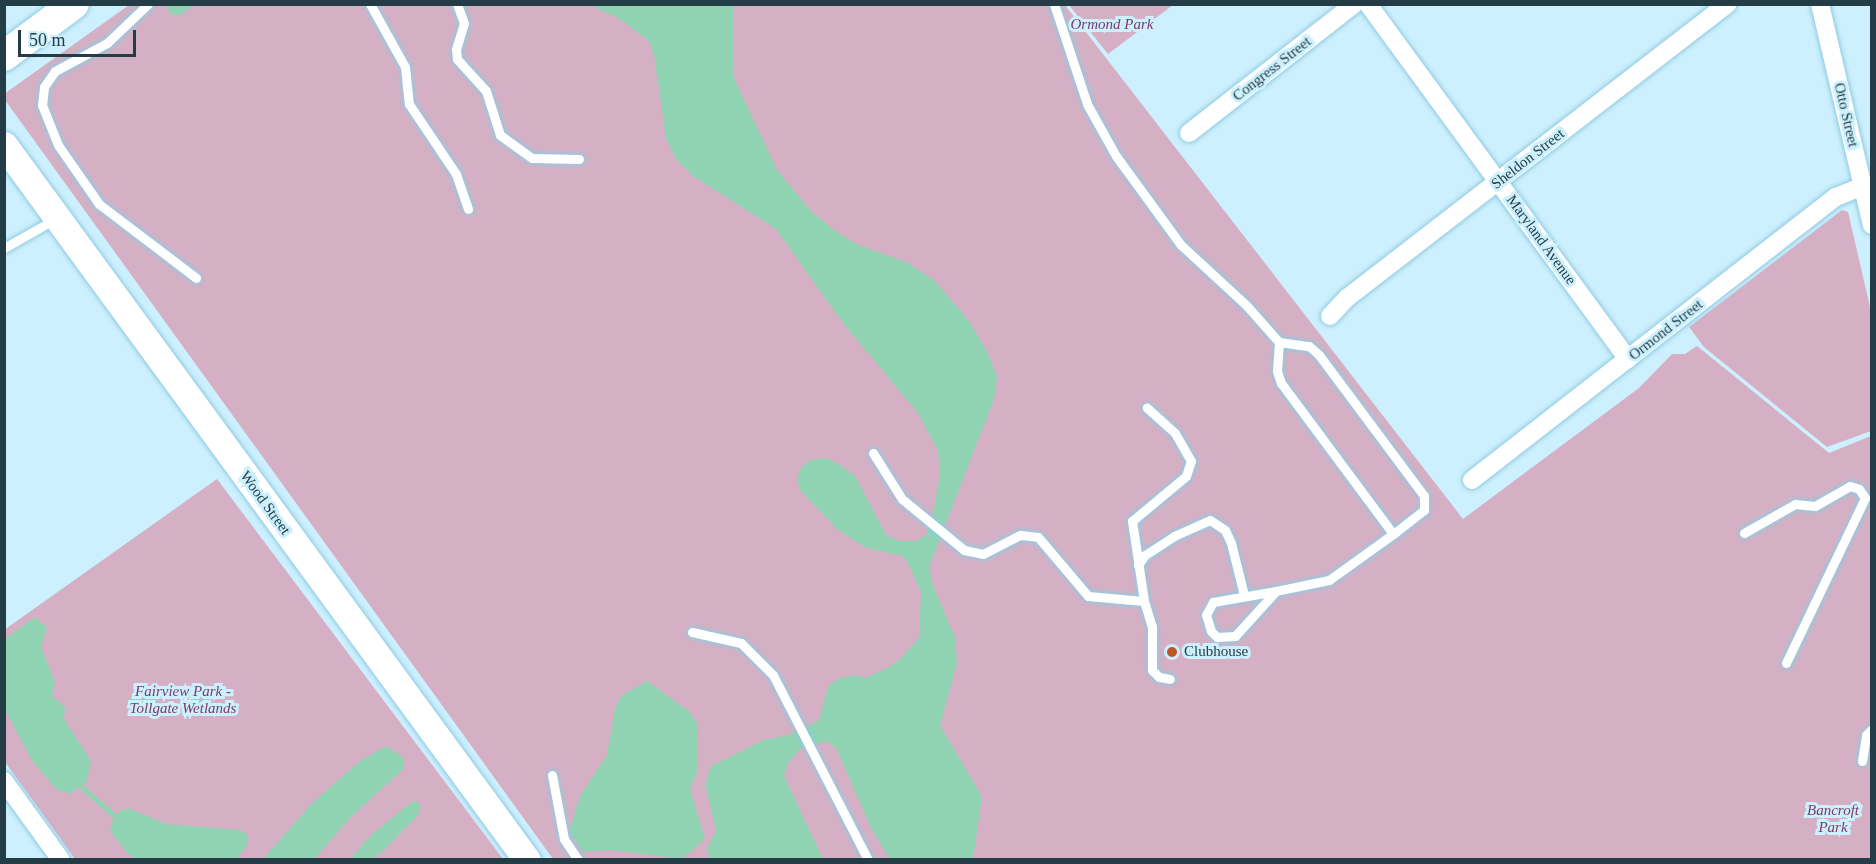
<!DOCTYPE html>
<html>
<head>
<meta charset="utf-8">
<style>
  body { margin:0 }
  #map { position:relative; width:1876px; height:864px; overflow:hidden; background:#cdf0fe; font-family:"Times New Roman",serif }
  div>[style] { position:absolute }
  .green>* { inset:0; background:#d5b0c4 }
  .water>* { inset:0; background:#90d3b3 }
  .stream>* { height:4.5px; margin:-2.25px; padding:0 2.25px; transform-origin:2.25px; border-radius:2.25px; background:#90d3b3 }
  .roads { filter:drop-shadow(0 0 2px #90cbe2) drop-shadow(0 0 2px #90cbe2) }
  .lane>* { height:9px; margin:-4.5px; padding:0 4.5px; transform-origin:4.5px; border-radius:4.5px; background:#fff }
  .street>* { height:18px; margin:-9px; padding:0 9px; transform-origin:9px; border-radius:9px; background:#fff }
  .secondary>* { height:27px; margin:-13.5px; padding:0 13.5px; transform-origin:13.5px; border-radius:13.5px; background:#fff }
  .primary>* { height:30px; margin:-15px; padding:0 15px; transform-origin:15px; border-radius:15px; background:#fff }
  .dots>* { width:16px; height:16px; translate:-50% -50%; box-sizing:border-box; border:3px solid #cdf0fe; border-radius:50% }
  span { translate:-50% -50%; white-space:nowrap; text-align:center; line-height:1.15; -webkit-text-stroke:6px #cdf0fe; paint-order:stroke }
  .park-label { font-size:15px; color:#7f3965; font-style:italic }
  .street-label { font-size:15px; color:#243c46 }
  .poi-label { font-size:15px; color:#243c46 }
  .left { translate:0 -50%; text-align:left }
  .frame { position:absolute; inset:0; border:6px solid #243c46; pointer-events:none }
  .scale { position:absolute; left:18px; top:30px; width:118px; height:27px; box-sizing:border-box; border:3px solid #243c46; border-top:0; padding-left:8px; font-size:18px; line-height:21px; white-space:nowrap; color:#243c46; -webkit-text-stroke:4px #cdf0fe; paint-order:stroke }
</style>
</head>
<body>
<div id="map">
  <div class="green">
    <div style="clip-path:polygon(129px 5px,1065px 5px,1463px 519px,1639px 388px,1672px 354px,1685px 354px,1697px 346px,1829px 453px,1871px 436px,1871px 859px,553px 859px,5px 100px,4px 94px)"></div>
    <div style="clip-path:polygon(1069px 5px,1173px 5px,1108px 54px)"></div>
    <div style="clip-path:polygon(1842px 210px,1848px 212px,1871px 311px,1871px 431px,1827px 447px,1704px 347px,1689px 327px)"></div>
    <div style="clip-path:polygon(217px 479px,503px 859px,75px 859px,5px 762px,4px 630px)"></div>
  </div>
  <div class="water">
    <div style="clip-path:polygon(167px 5px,167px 4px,195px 5px,180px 15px,170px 14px)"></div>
    <div style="clip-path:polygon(590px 5px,733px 5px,734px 78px,777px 170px,812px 212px,834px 230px,856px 244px,908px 263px,935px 281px,968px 320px,987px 351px,997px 377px,994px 399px,929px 567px,933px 586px,955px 637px,957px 663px,940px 725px,982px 797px,973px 859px,890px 859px,872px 830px,836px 748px,826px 741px,801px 748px,788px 763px,784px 776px,823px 859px,710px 859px,707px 849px,716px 831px,705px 784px,711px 766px,764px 740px,788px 735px,819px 720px,828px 686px,840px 678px,856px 675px,865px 678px,881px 671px,897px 662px,919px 638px,921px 592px,909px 565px,903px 556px,866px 548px,838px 530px,800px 490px,797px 478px,801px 468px,810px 460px,827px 458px,841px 466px,855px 476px,886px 535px,899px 541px,916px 541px,926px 535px,933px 515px,940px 473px,938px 451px,918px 413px,843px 323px,776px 229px,693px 176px,676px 159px,666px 139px,654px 55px,648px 40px,618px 18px)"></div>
    <div style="clip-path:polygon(35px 617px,47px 628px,41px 647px,55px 682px,52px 696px,65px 707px,64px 719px,91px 761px,87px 781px,70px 794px,56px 789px,33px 762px,5px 710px,5px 639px)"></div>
    <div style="clip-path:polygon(647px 681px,689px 711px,698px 725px,697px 772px,690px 789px,705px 839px,682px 859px,610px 850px,583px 852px,569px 832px,580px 796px,607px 755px,615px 708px,621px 696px)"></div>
    <div style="clip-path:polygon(386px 746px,403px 757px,403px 769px,351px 817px,314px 859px,263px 859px,312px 803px,360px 761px)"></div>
    <div style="clip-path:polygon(413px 801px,421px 804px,418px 815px,384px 850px,372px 859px,350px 859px,371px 835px)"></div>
    <div style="clip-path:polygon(128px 808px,166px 824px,240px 830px,248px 835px,248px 843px,237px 859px,138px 859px,129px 855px,110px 831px,114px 815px)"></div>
  </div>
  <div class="stream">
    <div style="left:82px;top:787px;width:43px;rotate:41.2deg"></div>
  </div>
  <div class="roads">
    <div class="lane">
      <div style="left:148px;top:4px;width:57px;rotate:136.4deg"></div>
      <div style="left:107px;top:43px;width:59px;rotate:151.7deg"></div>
      <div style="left:55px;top:71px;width:19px;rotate:125deg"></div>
      <div style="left:44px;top:87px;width:18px;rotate:96deg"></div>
      <div style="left:42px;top:105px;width:43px;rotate:68.2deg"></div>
      <div style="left:58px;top:145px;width:72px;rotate:55.2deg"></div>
      <div style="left:99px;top:204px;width:122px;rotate:37.3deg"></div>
      <div style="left:370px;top:4px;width:72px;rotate:60.9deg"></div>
      <div style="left:405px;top:67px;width:37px;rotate:84deg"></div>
      <div style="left:409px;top:104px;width:84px;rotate:56.1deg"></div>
      <div style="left:456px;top:174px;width:37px;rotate:71deg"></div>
      <div style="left:457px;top:4px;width:20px;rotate:70deg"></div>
      <div style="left:464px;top:23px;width:27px;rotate:107deg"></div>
      <div style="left:456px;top:49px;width:10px;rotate:84deg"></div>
      <div style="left:457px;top:59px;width:43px;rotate:47.8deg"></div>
      <div style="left:486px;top:91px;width:46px;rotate:72.3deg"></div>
      <div style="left:500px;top:135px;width:39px;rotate:36deg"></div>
      <div style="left:532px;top:158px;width:47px;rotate:1.2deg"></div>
      <div style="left:1054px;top:4px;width:105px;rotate:71.7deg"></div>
      <div style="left:1087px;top:104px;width:60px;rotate:60.9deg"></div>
      <div style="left:1116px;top:156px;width:110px;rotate:53.9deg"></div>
      <div style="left:1181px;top:245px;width:90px;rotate:42.7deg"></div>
      <div style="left:1247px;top:306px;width:48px;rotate:48.4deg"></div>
      <div style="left:1279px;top:342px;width:29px;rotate:94deg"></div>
      <div style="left:1277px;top:371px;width:13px;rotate:72deg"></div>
      <div style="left:1281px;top:383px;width:188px;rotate:53.4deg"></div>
      <div style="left:1393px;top:534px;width:79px;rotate:144.3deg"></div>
      <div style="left:1329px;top:580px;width:54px;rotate:168.3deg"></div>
      <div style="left:1276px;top:591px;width:61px;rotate:132.3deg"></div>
      <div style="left:1235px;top:636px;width:18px;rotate:177deg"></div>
      <div style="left:1217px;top:637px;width:8px;rotate:-135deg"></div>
      <div style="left:1211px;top:631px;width:17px;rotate:-107deg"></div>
      <div style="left:1206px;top:615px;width:15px;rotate:-62deg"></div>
      <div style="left:1213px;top:602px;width:64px;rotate:-9.9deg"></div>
      <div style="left:4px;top:248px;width:59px;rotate:-29.6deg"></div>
      <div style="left:1279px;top:342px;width:30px;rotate:8deg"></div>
      <div style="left:1309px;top:346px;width:13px;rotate:42deg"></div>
      <div style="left:1319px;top:355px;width:176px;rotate:53.3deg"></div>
      <div style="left:1424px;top:496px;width:14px;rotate:90deg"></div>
      <div style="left:1424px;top:510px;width:39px;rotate:142deg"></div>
      <div style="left:873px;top:453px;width:54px;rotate:57.8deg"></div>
      <div style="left:902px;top:499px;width:80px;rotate:39.4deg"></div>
      <div style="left:964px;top:550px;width:19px;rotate:12deg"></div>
      <div style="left:983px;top:554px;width:42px;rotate:-27.2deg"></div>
      <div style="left:1020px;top:535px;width:18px;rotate:6deg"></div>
      <div style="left:1038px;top:537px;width:77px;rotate:49.7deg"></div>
      <div style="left:1088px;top:596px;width:56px;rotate:5.1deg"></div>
      <div style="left:1144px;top:601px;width:27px;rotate:73deg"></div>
      <div style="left:1152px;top:627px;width:43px;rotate:90deg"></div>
      <div style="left:1152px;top:670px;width:10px;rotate:45deg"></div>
      <div style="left:1159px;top:677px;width:11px;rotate:10deg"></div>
      <div style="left:1744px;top:533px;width:59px;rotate:-29.6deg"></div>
      <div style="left:1795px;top:504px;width:20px;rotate:6deg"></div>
      <div style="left:1815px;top:506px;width:40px;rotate:-29.7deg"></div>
      <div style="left:1850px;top:486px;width:9px;rotate:18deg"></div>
      <div style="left:1859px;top:489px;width:11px;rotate:56deg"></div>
      <div style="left:1865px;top:498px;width:183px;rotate:115.6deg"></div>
      <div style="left:1138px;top:565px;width:12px;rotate:-55deg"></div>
      <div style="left:1145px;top:555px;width:35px;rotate:-33deg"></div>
      <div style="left:1174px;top:536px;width:39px;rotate:-24deg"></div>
      <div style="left:1210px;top:520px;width:18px;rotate:34deg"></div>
      <div style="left:1225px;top:530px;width:14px;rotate:65deg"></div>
      <div style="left:1231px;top:543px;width:54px;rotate:76deg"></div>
      <div style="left:1144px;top:601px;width:81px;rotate:-98.5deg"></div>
      <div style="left:1132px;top:521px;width:70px;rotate:-39.8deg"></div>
      <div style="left:1186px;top:476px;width:16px;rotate:-72deg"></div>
      <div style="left:1191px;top:461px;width:32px;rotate:-120deg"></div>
      <div style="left:1175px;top:433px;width:38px;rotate:-138deg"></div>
      <div style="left:692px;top:632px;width:50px;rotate:12.7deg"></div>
      <div style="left:741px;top:643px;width:45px;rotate:45deg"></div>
      <div style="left:773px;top:675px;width:208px;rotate:62.8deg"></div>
      <div style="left:1862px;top:761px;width:26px;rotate:-81deg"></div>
      <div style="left:1866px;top:735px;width:8px;rotate:-45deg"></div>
      <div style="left:552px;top:775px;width:65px;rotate:79.4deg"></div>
      <div style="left:564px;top:839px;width:25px;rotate:56deg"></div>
    </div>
    <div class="street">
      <div style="left:1368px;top:4px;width:440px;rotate:53.8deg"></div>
      <div style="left:1820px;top:4px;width:227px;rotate:76.8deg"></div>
      <div style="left:1189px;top:133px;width:209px;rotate:-38deg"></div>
      <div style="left:1330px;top:316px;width:25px;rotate:-47deg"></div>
      <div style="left:1347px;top:298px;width:481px;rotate:-37.7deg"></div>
      <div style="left:1472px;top:480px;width:461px;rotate:-37.9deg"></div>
      <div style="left:1836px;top:197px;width:29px;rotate:-22deg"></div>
      <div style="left:4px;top:781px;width:97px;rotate:54.2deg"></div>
    </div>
    <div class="secondary">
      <div style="left:4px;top:145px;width:886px;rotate:53.82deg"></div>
    </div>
    <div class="primary">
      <div style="left:4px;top:56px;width:87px;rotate:-36.6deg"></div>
    </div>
  </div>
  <div class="dots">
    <div style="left:1172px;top:652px;background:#bc5726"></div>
  </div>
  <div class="park-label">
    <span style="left:1112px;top:25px">Ormond Park</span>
    <span style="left:183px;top:700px">Fairview Park -<br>Tollgate Wetlands</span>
    <span style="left:1833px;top:819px">Bancroft<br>Park</span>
  </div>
  <div class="street-label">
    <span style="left:1272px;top:69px;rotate:-38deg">Congress Street</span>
    <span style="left:1846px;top:115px;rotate:77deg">Otto Street</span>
    <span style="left:1528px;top:159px;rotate:-38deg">Sheldon Street</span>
    <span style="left:1541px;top:240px;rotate:54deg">Maryland Avenue</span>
    <span style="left:1666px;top:330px;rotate:-38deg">Ormond Street</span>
    <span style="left:265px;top:503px;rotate:54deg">Wood Street</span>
  </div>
  <div class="poi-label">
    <span class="left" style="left:1184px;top:652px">Clubhouse</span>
  </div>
  <div class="frame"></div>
  <div class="scale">50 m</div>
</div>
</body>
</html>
